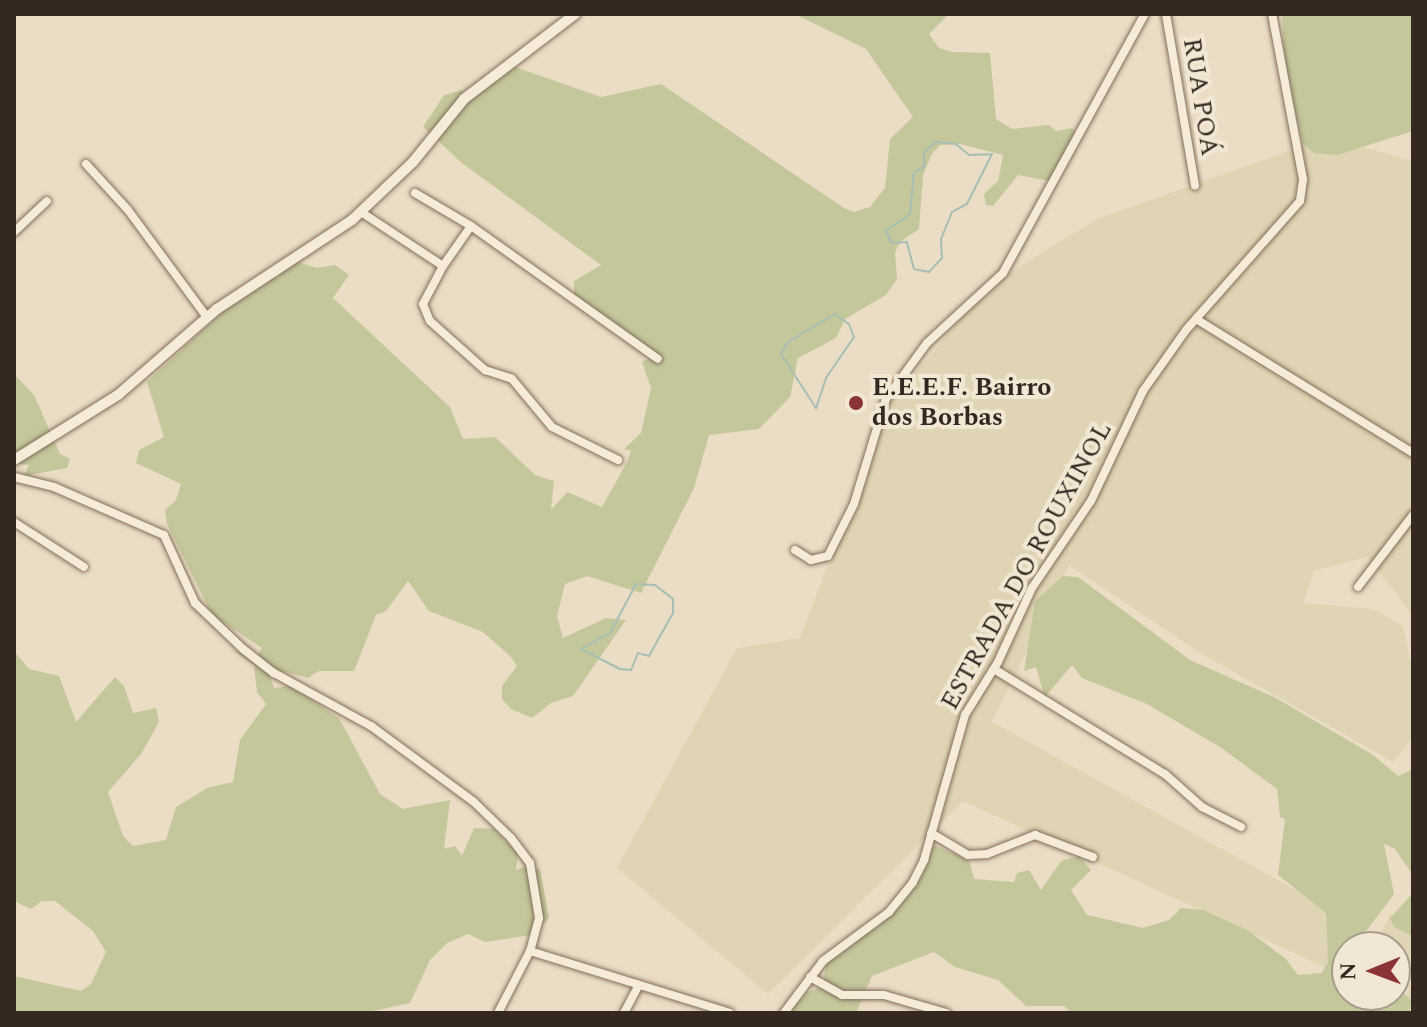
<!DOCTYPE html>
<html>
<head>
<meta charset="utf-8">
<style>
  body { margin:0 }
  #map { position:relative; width:1427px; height:1027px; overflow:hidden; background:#eadcc5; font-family:Spectral,serif }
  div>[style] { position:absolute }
  .farmland>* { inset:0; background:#dfd5b4 }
  .green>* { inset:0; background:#c4c79a }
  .stream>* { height:2px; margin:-1px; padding:0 1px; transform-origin:1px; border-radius:1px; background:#a7beb5 }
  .roads { filter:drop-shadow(0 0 2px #836f5d) drop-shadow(0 0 2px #836f5d) }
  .minor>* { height:8px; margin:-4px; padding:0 4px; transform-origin:4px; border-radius:4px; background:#f5ebd8 }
  .tertiary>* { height:10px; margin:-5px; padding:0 5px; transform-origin:5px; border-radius:5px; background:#f5ebd8 }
  .dots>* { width:22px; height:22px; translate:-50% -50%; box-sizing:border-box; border:4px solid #f2e7d4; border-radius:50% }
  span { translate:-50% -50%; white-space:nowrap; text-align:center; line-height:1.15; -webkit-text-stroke:8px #f2e7d4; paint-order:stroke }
  .street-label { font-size:26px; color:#352820 }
  .poi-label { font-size:26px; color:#352820; font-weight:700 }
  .left { translate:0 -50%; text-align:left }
  .frame { position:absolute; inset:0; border:16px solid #352820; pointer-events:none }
  .north { position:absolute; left:1331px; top:931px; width:80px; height:80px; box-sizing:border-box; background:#f2e7d4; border:2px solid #a69b8c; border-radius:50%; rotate:269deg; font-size:22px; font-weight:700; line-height:32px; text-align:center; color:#352820 }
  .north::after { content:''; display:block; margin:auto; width:28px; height:36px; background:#8c333a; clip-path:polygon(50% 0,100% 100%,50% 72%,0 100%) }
</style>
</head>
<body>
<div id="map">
  <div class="farmland">
    <div style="clip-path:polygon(1328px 137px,1413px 161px,1413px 616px,1368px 557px,1314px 571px,1303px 603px,1373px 609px,1403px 626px,1413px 673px,1413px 737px,1393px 762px,1202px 654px,1069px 565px,992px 722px,1325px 906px,1329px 969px,963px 801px,768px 994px,617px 868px,737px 648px,800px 638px,889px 404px,990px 285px,1097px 219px)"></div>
    <div style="clip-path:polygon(1390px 914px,1413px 924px,1413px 1013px,1397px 1013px,1412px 983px,1395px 975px,1395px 947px,1375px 947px)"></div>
  </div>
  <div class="green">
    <div style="clip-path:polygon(795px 14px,949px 14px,929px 34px,939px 48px,952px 52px,990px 53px,996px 119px,1012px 129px,1049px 125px,1056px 131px,1072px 128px,1079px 135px,1050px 181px,1018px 175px,993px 206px,986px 205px,984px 194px,998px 181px,1003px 155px,960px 144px,940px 145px,932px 154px,923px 175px,919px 229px,900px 242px,895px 252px,897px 279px,886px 295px,845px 319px,836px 338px,798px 358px,790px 397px,759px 429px,709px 435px,694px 488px,641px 593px,587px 576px,565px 584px,557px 616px,563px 638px,606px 618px,626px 620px,573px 696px,551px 703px,532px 718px,511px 709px,502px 699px,502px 686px,517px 666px,510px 656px,483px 632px,429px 611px,408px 581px,386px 611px,376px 615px,354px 671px,319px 671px,308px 678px,285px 672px,270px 675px,274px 688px,290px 686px,339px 718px,380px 794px,403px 809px,450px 800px,444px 849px,455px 846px,462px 856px,474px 828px,494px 829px,518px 854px,516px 870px,527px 866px,540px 869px,549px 918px,531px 935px,485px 942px,468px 934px,447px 943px,430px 960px,410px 1003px,364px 1013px,14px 1013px,14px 976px,81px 991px,91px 984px,106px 952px,93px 931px,55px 901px,42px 901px,31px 909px,14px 901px,14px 651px,29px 669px,59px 676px,76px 722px,115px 677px,124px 686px,133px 713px,156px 708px,159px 722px,141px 754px,108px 792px,123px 836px,133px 846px,166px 840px,176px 807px,207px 788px,233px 782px,240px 740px,266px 704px,257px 692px,254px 665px,234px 651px,258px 654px,262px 648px,212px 615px,167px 524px,165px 510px,176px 500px,181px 484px,136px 463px,139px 450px,164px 437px,147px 382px,244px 292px,278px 277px,292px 260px,317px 268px,335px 265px,349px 275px,333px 298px,450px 407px,463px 439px,495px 437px,535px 475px,554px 481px,551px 510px,567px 492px,602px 507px,627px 462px,631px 451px,624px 449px,641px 433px,651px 388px,642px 362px,657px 354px,574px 295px,574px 281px,601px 265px,462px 163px,423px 127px,444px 95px,462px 90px,465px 97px,515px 67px,601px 97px,661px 84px,844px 208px,854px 212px,870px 207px,885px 188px,890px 139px,913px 117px,866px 49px)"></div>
    <div style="clip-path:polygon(1282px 14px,1413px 14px,1413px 131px,1337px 155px,1314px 153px,1303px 144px,1285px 69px)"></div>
    <div style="clip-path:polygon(14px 374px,34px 395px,60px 454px,70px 459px,67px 468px,24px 476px,29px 465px,14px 463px)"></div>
    <div style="clip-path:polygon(1063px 576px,1078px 577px,1190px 660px,1276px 698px,1373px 755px,1398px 776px,1413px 769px,1413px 875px,1395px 849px,1384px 844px,1394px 894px,1354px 947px,1347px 947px,1347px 995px,1395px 995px,1395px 985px,1412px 1001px,1409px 1013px,1072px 1013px,1064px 1006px,1026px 1006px,998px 980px,955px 967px,934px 952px,872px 976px,856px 1013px,789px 1013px,807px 992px,823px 987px,826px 963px,895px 907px,933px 845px,969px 860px,974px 879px,1014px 882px,1017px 873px,1029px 870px,1041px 890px,1061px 861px,1079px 856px,1091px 870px,1071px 890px,1087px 915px,1143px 928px,1169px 920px,1181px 908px,1203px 910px,1247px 930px,1286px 959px,1298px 975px,1322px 973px,1328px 962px,1326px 913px,1278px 875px,1285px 819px,1280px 817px,1277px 789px,1220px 747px,1147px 704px,1082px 678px,1072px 665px,1045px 697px,1036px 667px,1024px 671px,1035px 601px)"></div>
    <div style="clip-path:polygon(1413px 893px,1413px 936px,1394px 927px,1390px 918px)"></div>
  </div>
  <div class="stream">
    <div style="left:936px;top:142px;width:20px;rotate:6deg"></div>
    <div style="left:956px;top:144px;width:17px;rotate:40deg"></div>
    <div style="left:969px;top:155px;width:23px;rotate:-2deg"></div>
    <div style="left:992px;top:154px;width:56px;rotate:116.6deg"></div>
    <div style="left:967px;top:204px;width:17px;rotate:152deg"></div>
    <div style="left:952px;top:212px;width:29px;rotate:112deg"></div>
    <div style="left:941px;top:239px;width:19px;rotate:87deg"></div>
    <div style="left:942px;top:258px;width:19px;rotate:133deg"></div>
    <div style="left:929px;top:272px;width:15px;rotate:-169deg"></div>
    <div style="left:914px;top:269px;width:28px;rotate:-105deg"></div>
    <div style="left:907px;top:242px;width:15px;rotate:176deg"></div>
    <div style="left:892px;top:243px;width:13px;rotate:-117deg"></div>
    <div style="left:886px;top:231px;width:29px;rotate:-35deg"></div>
    <div style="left:910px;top:214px;width:42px;rotate:-84.6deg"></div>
    <div style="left:914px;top:172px;width:11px;rotate:-27deg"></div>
    <div style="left:924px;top:167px;width:15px;rotate:-90deg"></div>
    <div style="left:924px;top:152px;width:16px;rotate:-40deg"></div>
    <div style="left:835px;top:314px;width:17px;rotate:36deg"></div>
    <div style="left:849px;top:324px;width:14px;rotate:69deg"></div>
    <div style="left:854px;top:337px;width:50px;rotate:124.3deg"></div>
    <div style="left:826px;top:378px;width:32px;rotate:108deg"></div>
    <div style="left:816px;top:408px;width:64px;rotate:-122.9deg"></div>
    <div style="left:781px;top:354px;width:14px;rotate:-60deg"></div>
    <div style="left:788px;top:342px;width:55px;rotate:-30.8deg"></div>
    <div style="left:636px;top:584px;width:19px;rotate:3deg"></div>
    <div style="left:655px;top:585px;width:23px;rotate:38deg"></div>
    <div style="left:673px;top:599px;width:14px;rotate:90deg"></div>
    <div style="left:673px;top:613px;width:49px;rotate:119.2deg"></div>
    <div style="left:649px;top:656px;width:11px;rotate:-165deg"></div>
    <div style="left:638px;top:653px;width:18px;rotate:112deg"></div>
    <div style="left:631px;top:670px;width:11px;rotate:-175deg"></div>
    <div style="left:620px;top:669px;width:44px;rotate:-152.9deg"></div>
    <div style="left:581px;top:649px;width:33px;rotate:-29deg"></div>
    <div style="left:610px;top:633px;width:55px;rotate:-62deg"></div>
  </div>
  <div class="roads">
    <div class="minor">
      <div style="left:1166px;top:14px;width:174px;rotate:80.4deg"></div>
      <div style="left:86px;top:164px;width:62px;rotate:47.6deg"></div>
      <div style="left:128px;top:210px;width:133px;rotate:53.6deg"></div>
      <div style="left:415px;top:193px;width:65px;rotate:30.5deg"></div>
      <div style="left:471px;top:226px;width:49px;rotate:125deg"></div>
      <div style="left:361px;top:212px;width:98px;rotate:33.4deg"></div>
      <div style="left:443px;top:266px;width:43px;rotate:117.8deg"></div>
      <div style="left:423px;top:304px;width:18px;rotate:68deg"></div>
      <div style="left:430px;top:321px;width:74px;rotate:41.7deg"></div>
      <div style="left:485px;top:370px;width:28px;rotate:18deg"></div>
      <div style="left:512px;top:379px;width:62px;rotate:50.2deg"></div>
      <div style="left:552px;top:427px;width:74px;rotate:26.6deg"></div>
      <div style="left:471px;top:226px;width:229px;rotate:35.4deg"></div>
      <div style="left:14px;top:232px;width:45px;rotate:-43.2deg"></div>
      <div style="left:1196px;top:319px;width:255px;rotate:31.7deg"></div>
      <div style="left:14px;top:477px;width:41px;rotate:14deg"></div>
      <div style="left:54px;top:487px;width:120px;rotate:23.6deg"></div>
      <div style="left:164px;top:535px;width:75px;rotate:65.5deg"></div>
      <div style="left:195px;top:603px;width:66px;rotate:43.8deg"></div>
      <div style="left:243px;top:649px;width:39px;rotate:38deg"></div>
      <div style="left:274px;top:673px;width:111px;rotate:28.7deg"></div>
      <div style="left:371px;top:726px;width:128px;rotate:36.4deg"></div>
      <div style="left:474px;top:802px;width:52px;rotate:44.2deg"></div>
      <div style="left:511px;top:838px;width:31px;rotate:53deg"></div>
      <div style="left:530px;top:863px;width:56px;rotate:80.7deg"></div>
      <div style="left:539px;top:918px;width:34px;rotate:105deg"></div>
      <div style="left:530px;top:951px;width:70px;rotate:117.3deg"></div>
      <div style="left:14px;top:522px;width:83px;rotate:32.7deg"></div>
      <div style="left:795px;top:550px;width:19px;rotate:32deg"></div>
      <div style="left:811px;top:560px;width:17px;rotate:-13deg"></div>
      <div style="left:828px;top:556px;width:58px;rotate:-63.4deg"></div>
      <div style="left:854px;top:504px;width:110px;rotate:-73.1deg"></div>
      <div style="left:886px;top:399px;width:69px;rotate:-53.8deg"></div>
      <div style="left:927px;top:343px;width:103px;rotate:-42.6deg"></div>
      <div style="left:1003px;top:273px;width:295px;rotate:-61.3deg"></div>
      <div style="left:1358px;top:587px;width:91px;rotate:-52.6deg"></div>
      <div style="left:994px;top:669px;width:201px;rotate:31.6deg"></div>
      <div style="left:1165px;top:774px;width:50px;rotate:41.7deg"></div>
      <div style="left:1202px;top:807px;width:44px;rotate:27.1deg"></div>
      <div style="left:931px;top:833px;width:43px;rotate:30.7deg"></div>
      <div style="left:968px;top:855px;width:19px;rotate:-3deg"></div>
      <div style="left:987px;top:854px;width:52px;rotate:-21.6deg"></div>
      <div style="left:1035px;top:835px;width:62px;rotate:20.8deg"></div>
      <div style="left:530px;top:951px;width:209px;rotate:17.2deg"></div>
      <div style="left:810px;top:977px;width:37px;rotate:29deg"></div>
      <div style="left:842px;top:995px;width:42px"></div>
      <div style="left:884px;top:995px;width:65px;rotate:16.2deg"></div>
      <div style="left:624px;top:1013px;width:32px;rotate:-62deg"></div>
      <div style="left:784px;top:1013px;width:65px;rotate:-53.1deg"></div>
      <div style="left:823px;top:961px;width:82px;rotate:-36.6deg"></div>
      <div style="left:889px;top:912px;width:38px;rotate:-51deg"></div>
      <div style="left:913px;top:882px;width:25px;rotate:-63deg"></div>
      <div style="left:924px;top:860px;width:151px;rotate:-74.2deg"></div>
      <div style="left:965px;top:715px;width:62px;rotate:-58.1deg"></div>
      <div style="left:998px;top:662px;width:81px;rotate:-65.3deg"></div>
      <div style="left:1032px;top:588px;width:105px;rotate:-55.9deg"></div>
      <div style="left:1091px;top:501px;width:122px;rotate:-64.7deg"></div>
      <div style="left:1143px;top:391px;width:75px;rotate:-54.8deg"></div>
      <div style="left:1186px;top:330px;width:172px;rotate:-48.5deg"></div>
      <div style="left:1300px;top:201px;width:22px;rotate:-82deg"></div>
      <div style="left:1303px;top:179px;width:168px;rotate:-100.6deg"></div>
    </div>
    <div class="tertiary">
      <div style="left:14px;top:460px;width:123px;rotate:-32deg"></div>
      <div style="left:118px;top:395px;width:131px;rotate:-41deg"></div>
      <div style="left:217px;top:309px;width:162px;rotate:-33.4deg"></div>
      <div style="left:352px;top:220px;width:84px;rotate:-43.6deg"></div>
      <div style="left:413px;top:162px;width:81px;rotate:-51deg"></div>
      <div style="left:464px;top:99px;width:140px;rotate:-37.4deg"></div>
    </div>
  </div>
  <div class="dots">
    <div style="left:856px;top:403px;background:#8c333a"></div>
  </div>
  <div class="street-label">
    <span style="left:1200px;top:97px;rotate:81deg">RUA POÁ</span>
    <span style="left:1027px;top:566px;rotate:-61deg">ESTRADA DO ROUXINOL</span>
  </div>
  <div class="poi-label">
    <span class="left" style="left:872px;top:403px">E.E.E.F. Bairro<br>dos Borbas</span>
  </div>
  <div class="frame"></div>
  <div class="north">N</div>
</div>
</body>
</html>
